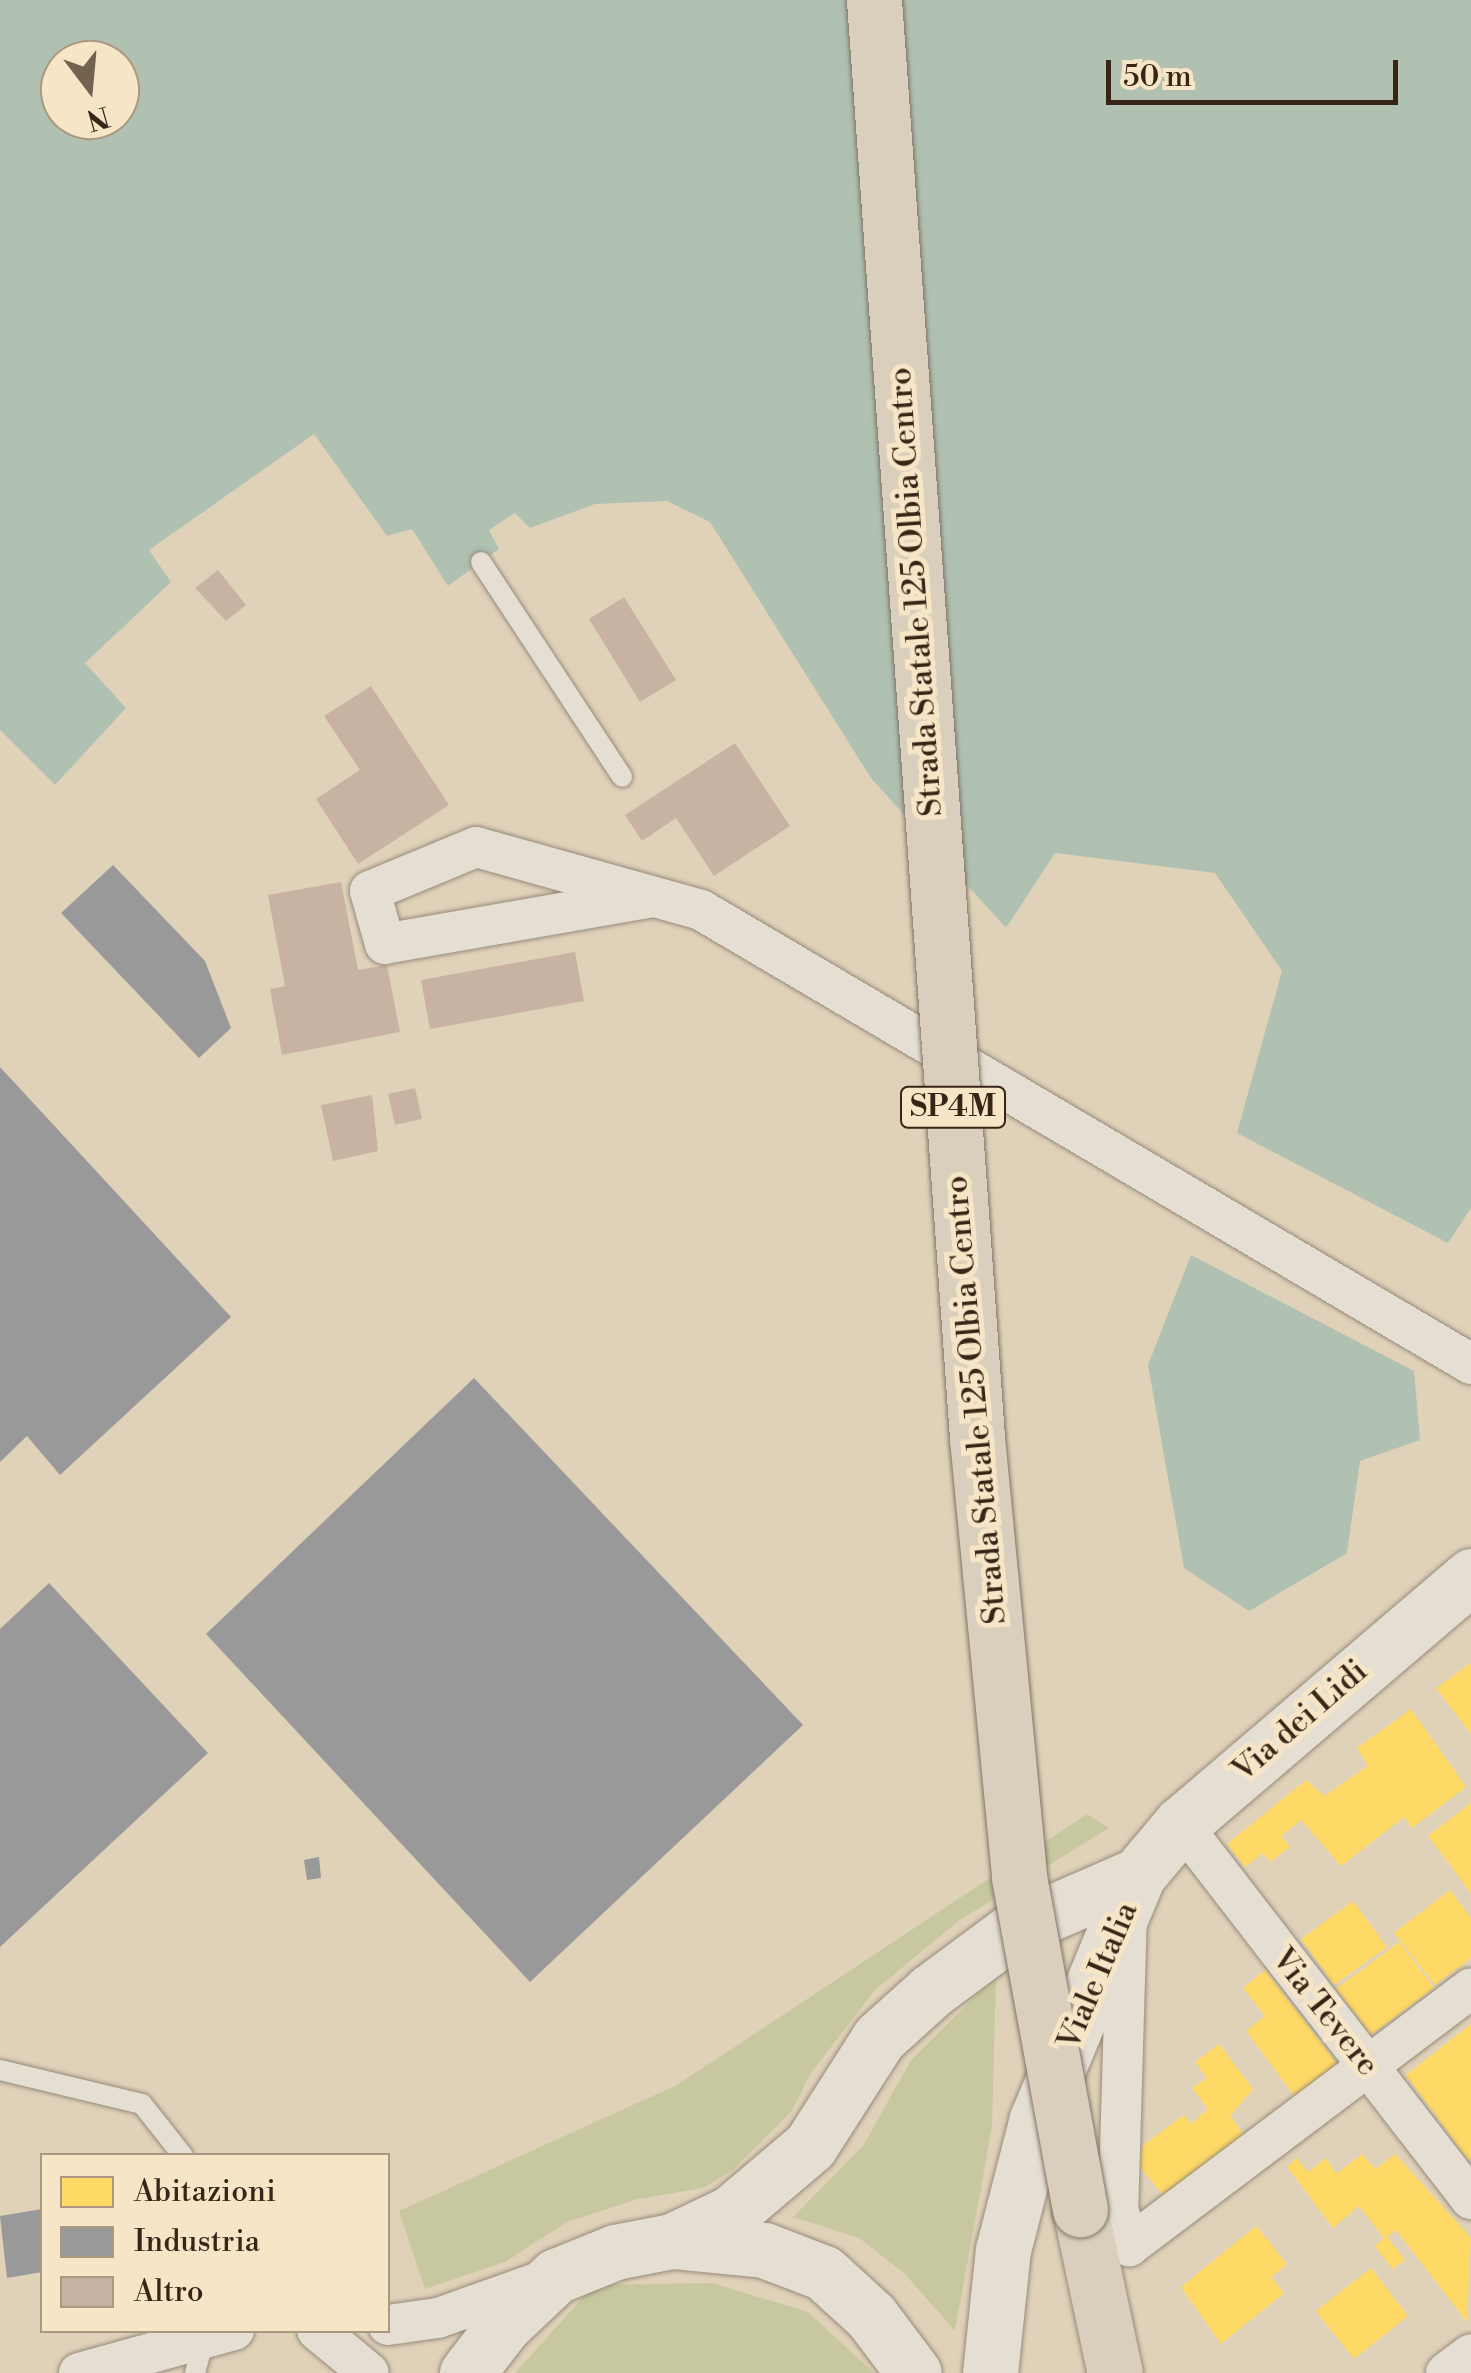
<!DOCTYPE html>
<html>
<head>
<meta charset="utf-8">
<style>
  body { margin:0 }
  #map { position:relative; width:1471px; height:2373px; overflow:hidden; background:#e0d2b9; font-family:"Libre Bodoni",serif }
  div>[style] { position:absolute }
  .green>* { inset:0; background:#c8c8a0 }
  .water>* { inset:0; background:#b0c0b1 }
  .homes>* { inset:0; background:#ffd966 }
  .industry>* { inset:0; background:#999 }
  .building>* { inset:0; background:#c8b3a2 }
  .roads { filter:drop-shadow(0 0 2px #968b7b) drop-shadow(0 0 2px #968b7b) }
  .service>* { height:20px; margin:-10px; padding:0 10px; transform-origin:10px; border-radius:10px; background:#e5ded2 }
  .minor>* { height:40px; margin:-20px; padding:0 20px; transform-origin:20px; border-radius:20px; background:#e5ded2 }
  .secondary>* { height:55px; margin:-27.5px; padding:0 27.5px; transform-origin:27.5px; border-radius:27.5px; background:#e5ded2 }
  .primary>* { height:55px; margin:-27.5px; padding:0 27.5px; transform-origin:27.5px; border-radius:27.5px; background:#d9cfbc }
  .bridges { filter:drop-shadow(0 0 2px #7e7466) drop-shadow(0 0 2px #7e7466) }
  .primary-bridge>* { height:55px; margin:-27.5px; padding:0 27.5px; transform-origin:27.5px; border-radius:27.5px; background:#d9cfbc }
  span { translate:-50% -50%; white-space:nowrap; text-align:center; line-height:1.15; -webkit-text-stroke:10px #f6e5c6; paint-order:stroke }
  .shield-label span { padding:2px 8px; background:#f6e5c6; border:2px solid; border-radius:8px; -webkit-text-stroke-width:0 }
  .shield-label { font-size:30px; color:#392517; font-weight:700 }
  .street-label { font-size:32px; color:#392517 }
  .legend { position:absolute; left:40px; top:2153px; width:350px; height:180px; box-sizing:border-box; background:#f6e5c6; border:2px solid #aa9880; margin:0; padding:12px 18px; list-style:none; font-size:30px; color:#392517 }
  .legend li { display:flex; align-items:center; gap:20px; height:50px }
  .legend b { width:50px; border:2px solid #aa9880 }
  .north { position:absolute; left:40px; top:40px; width:100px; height:100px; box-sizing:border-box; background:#f6e5c6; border:2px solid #aa9880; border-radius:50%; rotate:164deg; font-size:28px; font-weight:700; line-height:40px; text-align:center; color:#392517 }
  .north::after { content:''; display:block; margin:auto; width:35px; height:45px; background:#736250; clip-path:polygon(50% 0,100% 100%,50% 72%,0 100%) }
  .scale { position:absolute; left:1106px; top:60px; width:292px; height:45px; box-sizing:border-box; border:5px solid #392517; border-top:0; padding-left:12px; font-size:30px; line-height:35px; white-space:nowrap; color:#392517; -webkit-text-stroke:8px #f6e5c6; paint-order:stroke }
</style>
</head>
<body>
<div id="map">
  <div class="green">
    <div style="clip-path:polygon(1087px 1814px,1109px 1828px,960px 1920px,875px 1990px,811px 2073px,792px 2111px,732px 2171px,703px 2188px,638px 2199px,567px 2222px,505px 2262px,425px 2289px,399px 2211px,677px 2085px)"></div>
    <div style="clip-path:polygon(996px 1976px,992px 2127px,955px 2331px,904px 2273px,859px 2238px,793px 2217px,863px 2146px,911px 2060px)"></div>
    <div style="clip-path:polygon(712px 2283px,808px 2312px,874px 2373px,515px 2373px,594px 2285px)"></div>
  </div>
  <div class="water">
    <div style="clip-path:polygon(evenodd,0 0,1471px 0,1471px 1208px,1448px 1243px,1237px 1133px,1282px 971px,1215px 873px,1055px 853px,1006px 928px,871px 778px,710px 522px,667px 501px,595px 504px,530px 528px,515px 513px,489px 530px,499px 549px,448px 586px,412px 529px,387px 536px,314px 434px,149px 550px,171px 582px,85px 663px,126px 708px,55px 785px,0 730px,0 0,60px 60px,120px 60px,120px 120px,60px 120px,60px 60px)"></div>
    <div style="clip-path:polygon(1191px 1255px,1414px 1371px,1420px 1440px,1360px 1461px,1347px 1553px,1249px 1611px,1184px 1568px,1148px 1365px)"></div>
  </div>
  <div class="homes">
    <div style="clip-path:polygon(1471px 1663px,1471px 1734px,1436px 1688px)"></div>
    <div style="clip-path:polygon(1411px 1709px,1466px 1787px,1412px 1828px,1404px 1817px,1341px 1866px,1301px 1820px,1281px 1836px,1290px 1847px,1270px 1862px,1263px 1853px,1245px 1867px,1227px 1844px,1306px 1780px,1324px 1796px,1368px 1766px,1357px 1748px)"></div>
    <div style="clip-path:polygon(1471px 1803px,1471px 1893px,1428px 1836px)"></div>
    <div style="clip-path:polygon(1450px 1890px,1471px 1918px,1471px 1958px,1435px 1985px,1394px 1933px)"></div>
    <div style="clip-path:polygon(1353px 1901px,1387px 1947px,1334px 1985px,1301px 1939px)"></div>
    <div style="clip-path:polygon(1399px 1942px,1434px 1988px,1371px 2035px,1336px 1989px)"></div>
    <div style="clip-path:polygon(1265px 1970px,1337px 2064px,1295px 2097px,1246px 2031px,1265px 2016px,1243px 1988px)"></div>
    <div style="clip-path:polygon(1471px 2024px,1471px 2158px,1468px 2160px,1406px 2075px)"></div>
    <div style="clip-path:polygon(1219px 2044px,1253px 2089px,1230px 2116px,1245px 2136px,1165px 2197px,1139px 2166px,1142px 2146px,1184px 2115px,1191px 2124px,1208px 2109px,1192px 2088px,1207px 2078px,1195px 2062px)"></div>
    <div style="clip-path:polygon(1362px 2154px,1375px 2169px,1395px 2154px,1471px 2238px,1467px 2322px,1396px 2230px,1387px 2237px,1405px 2260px,1392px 2269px,1375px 2246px,1384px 2238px,1359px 2206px,1333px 2228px,1287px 2167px,1297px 2158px,1308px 2172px,1326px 2158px,1336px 2174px)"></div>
    <div style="clip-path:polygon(1256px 2226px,1287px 2264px,1271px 2277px,1284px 2293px,1221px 2344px,1181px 2287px)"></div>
    <div style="clip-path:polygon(1371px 2268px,1408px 2316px,1354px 2359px,1316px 2311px)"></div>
  </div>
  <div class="industry">
    <div style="clip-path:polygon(113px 865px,205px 961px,231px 1028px,199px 1058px,61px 913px)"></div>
    <div style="clip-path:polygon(0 1067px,231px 1317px,60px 1475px,27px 1436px,0 1462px)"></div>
    <div style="clip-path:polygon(474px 1378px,803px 1725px,530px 1982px,206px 1634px)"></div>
    <div style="clip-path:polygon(49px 1583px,208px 1753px,0 1947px,0 1629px)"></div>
    <div style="clip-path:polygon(319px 1857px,321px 1878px,307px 1880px,304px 1860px)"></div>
    <div style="clip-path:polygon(42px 2209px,42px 2272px,7px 2278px,0 2216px)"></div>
  </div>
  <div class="building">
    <div style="clip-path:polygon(218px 570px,246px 605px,226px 621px,195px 588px)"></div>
    <div style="clip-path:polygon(624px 597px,676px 680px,640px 702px,589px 619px)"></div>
    <div style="clip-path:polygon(371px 686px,449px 805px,358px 864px,316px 799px,360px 770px,324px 716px)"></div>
    <div style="clip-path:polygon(735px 743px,790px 826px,714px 876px,676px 818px,642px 841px,625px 815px)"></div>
    <div style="clip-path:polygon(341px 882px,358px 970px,387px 965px,400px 1032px,282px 1055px,270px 989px,285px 986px,268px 895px)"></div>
    <div style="clip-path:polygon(575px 952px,584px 1001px,430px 1029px,421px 980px)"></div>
    <div style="clip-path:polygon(415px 1088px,422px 1119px,395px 1125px,388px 1094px)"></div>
    <div style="clip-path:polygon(372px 1095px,378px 1151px,333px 1161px,321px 1105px)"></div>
  </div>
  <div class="roads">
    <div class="service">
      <div style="left:481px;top:562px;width:257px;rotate:56.7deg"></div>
      <div style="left:0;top:2070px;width:146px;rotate:13.5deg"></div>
      <div style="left:142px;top:2104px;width:66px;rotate:51.7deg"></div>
      <div style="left:195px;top:2373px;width:38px;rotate:-75deg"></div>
    </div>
    <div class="minor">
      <div style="left:653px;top:897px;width:272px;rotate:170.1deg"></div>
      <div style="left:385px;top:944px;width:55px;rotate:-105.8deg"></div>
      <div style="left:370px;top:891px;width:115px;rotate:-22.5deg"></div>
      <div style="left:476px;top:847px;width:234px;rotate:15.6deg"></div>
      <div style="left:701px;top:910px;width:894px;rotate:30.52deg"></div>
      <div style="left:1181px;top:1824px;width:474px;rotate:52.3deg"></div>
      <div style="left:1127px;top:1913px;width:296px;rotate:91.7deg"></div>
      <div style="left:1118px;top:2209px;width:39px;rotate:73deg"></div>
      <div style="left:1129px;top:2246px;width:428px;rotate:-37deg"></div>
      <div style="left:388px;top:2325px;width:50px;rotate:-8deg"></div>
      <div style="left:438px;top:2318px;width:117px;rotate:-19.5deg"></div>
      <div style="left:317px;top:2330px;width:67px;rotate:39.6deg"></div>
      <div style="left:79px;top:2373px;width:161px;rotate:-15.5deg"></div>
      <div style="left:1446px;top:2373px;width:31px;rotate:-37deg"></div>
    </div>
    <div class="secondary">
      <div style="left:672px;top:2241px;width:65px;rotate:-25.4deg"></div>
      <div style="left:731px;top:2213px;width:104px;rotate:-40.3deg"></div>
      <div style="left:810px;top:2146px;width:128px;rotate:-57.4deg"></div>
      <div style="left:879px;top:2038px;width:70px;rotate:-42.1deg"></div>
      <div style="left:931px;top:1991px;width:106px;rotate:-36.5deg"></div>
      <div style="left:1016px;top:1928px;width:133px;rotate:-23.5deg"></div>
      <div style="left:467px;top:2373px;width:61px;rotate:-52.4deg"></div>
      <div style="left:504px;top:2325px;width:71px;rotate:-43.3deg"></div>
      <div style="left:556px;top:2276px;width:64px;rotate:-22.1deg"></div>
      <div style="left:615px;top:2252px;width:58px;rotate:-10.9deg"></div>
      <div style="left:672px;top:2241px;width:92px;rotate:5.6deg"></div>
      <div style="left:764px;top:2250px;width:64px;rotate:21deg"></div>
      <div style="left:824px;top:2273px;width:64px;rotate:42.5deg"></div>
      <div style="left:871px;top:2316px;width:71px;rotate:53deg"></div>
      <div style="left:990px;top:2373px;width:124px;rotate:-84deg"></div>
      <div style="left:1003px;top:2250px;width:135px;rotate:-75.5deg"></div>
      <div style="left:1037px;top:2119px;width:264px;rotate:-67.5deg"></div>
      <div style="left:1138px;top:1875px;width:67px;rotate:-49.9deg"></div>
      <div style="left:1181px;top:1824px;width:382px;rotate:-40.5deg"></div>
    </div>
    <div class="primary">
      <div style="left:1080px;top:2209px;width:168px;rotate:78deg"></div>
    </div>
  </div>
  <div class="bridges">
    <div class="primary-bridge">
      <div style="left:874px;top:0;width:1442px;rotate:85.9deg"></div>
      <div style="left:977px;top:1438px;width:441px;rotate:84.5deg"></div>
      <div style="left:1019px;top:1877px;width:338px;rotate:79.6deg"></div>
    </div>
  </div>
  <div class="shield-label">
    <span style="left:953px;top:1107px">SP4M</span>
  </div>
  <div class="street-label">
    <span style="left:916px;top:592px;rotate:-94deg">Strada Statale 125 Olbia Centro</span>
    <span style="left:976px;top:1400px;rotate:-95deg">Strada Statale 125 Olbia Centro</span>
    <span style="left:1300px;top:1721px;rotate:-41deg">Via dei Lidi</span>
    <span style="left:1098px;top:1976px;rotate:-67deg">Viale Italia</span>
    <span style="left:1325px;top:2012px;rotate:52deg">Via Tevere</span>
  </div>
  <ul class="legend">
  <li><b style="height:28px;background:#ffd966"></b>Abitazioni</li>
  <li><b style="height:28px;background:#999"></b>Industria</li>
  <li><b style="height:28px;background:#c8b3a2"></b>Altro</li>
  </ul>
  <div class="north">N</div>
  <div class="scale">50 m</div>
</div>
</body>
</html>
